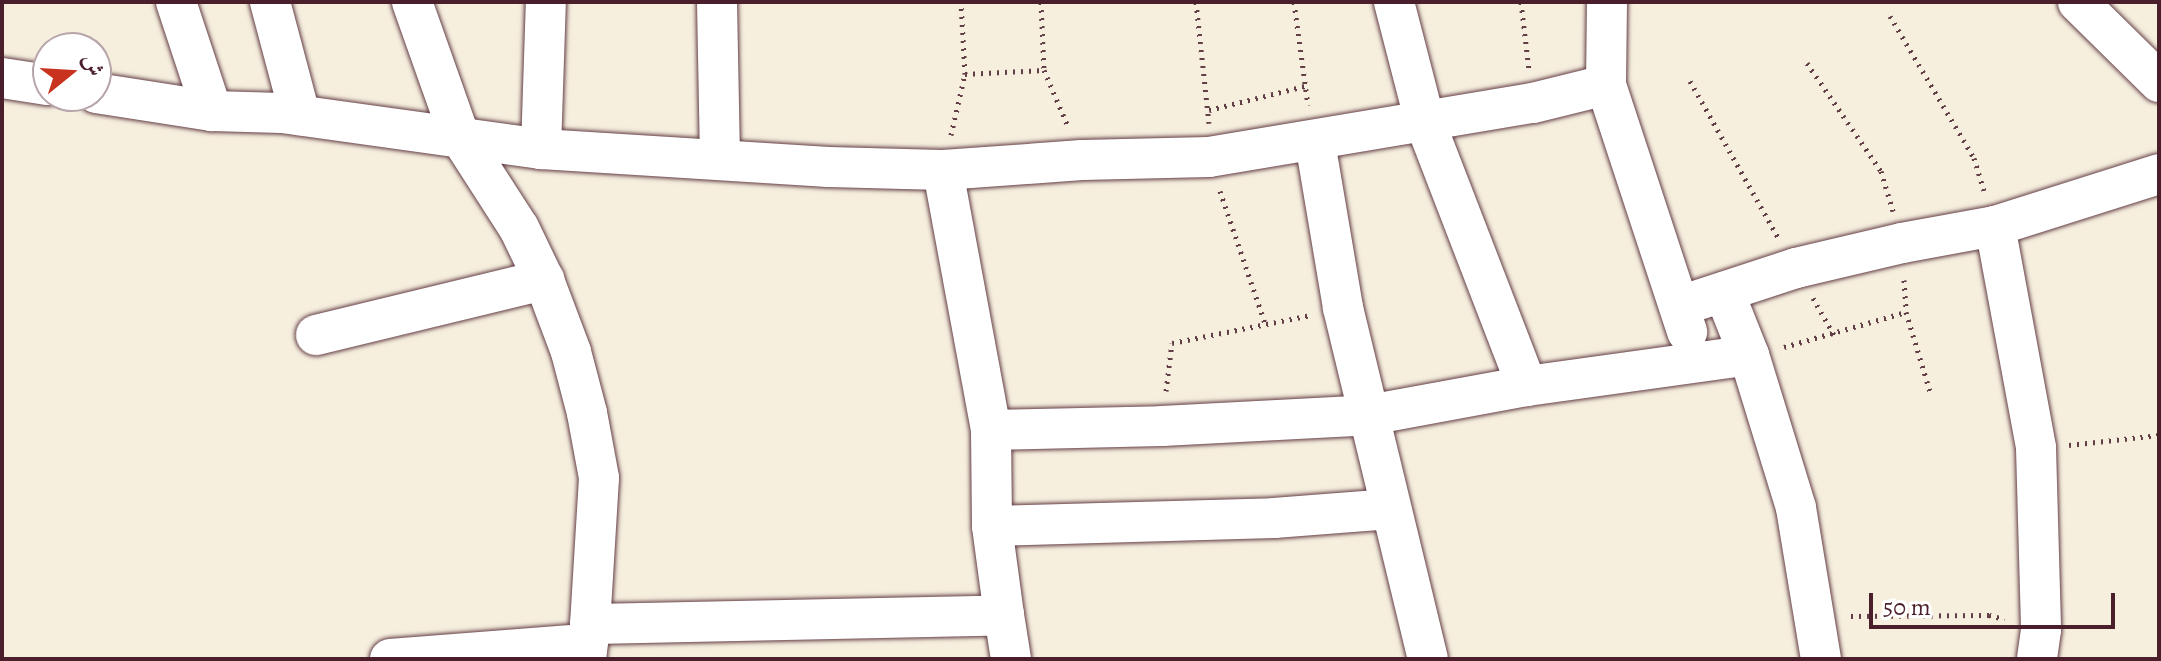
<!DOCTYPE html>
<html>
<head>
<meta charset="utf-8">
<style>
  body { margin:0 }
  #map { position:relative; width:2161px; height:661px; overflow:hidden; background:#f6efde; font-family:Alegreya,Amiri,serif }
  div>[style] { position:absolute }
  .path>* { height:5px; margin-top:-2.5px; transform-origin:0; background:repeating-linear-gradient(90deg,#643e46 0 2px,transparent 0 8px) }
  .roads { filter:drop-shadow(0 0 2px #643e46) drop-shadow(0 0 2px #643e46) }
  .minor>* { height:40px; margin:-20px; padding:0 20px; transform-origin:20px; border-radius:20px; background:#fff }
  span { translate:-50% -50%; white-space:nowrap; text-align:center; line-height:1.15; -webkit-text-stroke:6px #fff; paint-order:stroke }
  .frame { position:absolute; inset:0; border:4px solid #4a1f2b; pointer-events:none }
  .north { position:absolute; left:32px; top:32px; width:80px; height:80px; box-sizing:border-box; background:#fff; border:2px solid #b7a5aa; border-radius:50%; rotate:72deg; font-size:22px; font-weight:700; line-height:32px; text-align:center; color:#4a1f2b }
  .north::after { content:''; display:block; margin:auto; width:28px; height:36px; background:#c8321e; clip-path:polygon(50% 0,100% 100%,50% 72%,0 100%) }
  .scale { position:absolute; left:1869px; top:593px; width:246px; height:36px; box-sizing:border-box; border:4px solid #4a1f2b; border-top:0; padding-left:10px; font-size:24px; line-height:28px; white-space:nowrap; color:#4a1f2b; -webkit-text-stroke:6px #fff; paint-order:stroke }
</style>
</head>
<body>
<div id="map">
  <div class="path">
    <div style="left:1041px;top:2px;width:68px;rotate:87.5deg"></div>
    <div style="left:1044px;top:70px;width:59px;rotate:66.9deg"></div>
    <div style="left:1196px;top:2px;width:122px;rotate:83.9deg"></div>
    <div style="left:1294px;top:2px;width:104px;rotate:82.3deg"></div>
    <div style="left:1521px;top:2px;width:68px;rotate:83.3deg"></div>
    <div style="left:1890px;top:16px;width:165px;rotate:59.4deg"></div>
    <div style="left:1974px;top:158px;width:34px;rotate:73deg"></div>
    <div style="left:1807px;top:63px;width:131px;rotate:55.6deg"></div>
    <div style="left:1881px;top:171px;width:42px;rotate:73.3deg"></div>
    <div style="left:965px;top:74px;width:79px;rotate:-2.9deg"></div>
    <div style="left:1690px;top:81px;width:179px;rotate:60.6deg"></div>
    <div style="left:1209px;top:110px;width:99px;rotate:-14deg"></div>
    <div style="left:951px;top:135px;width:63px;rotate:-77.1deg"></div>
    <div style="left:965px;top:74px;width:72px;rotate:-93.2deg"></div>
    <div style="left:1220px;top:191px;width:143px;rotate:71.2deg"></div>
    <div style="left:1904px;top:280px;width:32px;rotate:86deg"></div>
    <div style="left:1906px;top:312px;width:87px;rotate:73.2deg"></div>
    <div style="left:1813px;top:298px;width:43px;rotate:60.4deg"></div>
    <div style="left:1784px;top:347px;width:127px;rotate:-16deg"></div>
    <div style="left:1166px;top:391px;width:48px;rotate:-82.9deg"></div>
    <div style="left:1172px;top:343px;width:142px;rotate:-11.4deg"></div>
    <div style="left:2069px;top:445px;width:91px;rotate:-6.3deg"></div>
    <div style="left:1851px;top:616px;width:138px;rotate:-0.4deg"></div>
    <div style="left:1989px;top:615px;width:16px;rotate:15deg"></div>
  </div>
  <div class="roads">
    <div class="minor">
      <div style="left:176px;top:2px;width:115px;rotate:71.7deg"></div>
      <div style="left:212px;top:111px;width:70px;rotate:1.6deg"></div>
      <div style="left:282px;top:113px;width:261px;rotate:7.9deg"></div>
      <div style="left:541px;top:149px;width:288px;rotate:3.6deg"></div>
      <div style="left:828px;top:167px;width:115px;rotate:1.5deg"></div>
      <div style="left:943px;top:170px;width:139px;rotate:-4.1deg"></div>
      <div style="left:1082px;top:160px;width:127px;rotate:-1.4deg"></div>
      <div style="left:1209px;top:157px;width:328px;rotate:-9.5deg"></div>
      <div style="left:1533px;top:103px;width:75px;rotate:-13.9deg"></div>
      <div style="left:270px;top:2px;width:117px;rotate:75.1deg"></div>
      <div style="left:412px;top:2px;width:141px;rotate:70.5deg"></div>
      <div style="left:459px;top:135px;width:111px;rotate:57.2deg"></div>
      <div style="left:519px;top:228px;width:58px;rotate:64.3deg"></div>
      <div style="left:544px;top:280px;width:77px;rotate:69.4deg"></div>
      <div style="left:571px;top:352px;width:63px;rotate:75.3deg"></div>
      <div style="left:587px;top:413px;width:66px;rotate:79.5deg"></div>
      <div style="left:599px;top:478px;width:146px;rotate:93.5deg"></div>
      <div style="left:717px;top:2px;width:158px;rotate:88.9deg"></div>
      <div style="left:1394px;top:2px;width:124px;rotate:75.5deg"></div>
      <div style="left:1425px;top:122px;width:283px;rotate:68.9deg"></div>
      <div style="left:1607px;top:2px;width:83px;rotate:90.7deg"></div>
      <div style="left:1606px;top:85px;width:260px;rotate:71.8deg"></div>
      <div style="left:2078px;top:2px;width:114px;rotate:44.6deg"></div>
      <div style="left:2px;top:78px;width:47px;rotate:8.7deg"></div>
      <div style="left:96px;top:93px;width:117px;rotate:8.8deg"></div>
      <div style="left:1315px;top:142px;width:168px;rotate:80.4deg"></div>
      <div style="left:1343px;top:308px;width:361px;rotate:76.4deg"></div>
      <div style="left:541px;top:149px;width:147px;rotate:-88.1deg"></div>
      <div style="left:1995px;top:226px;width:226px;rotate:79.5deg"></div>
      <div style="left:2036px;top:448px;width:182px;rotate:88.4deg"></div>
      <div style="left:2041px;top:630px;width:29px;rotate:98deg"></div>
      <div style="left:1724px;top:292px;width:68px;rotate:68.4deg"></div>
      <div style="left:1749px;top:355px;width:160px;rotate:72.9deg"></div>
      <div style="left:1796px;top:508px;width:153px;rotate:80.6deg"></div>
      <div style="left:1680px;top:306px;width:122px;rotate:-18.1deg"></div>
      <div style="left:1796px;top:268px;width:109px;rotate:-13.3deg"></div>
      <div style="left:1902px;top:243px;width:95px;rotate:-10.4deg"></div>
      <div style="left:1995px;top:226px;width:172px;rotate:-17.6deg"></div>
      <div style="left:316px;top:335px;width:235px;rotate:-13.6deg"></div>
      <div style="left:991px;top:430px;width:171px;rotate:-1.3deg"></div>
      <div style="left:1162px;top:426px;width:207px;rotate:-3deg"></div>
      <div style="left:1369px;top:415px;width:161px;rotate:-10.4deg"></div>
      <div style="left:1527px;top:386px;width:224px;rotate:-7.9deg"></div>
      <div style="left:992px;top:526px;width:282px;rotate:-1.6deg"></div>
      <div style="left:1274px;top:518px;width:117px;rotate:-4.4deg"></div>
      <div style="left:1004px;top:615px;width:45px;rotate:81deg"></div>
      <div style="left:390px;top:659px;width:198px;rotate:-4.4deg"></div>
      <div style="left:586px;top:659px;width:35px;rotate:-83deg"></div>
      <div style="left:590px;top:624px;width:414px;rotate:-1.2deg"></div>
      <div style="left:1004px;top:615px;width:90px;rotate:-97.7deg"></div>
      <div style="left:992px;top:526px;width:96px;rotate:-90.6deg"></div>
      <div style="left:991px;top:430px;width:264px;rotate:-100.5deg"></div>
    </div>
  </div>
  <div class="frame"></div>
  <div class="north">ش</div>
  <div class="scale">50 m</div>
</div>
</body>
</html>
